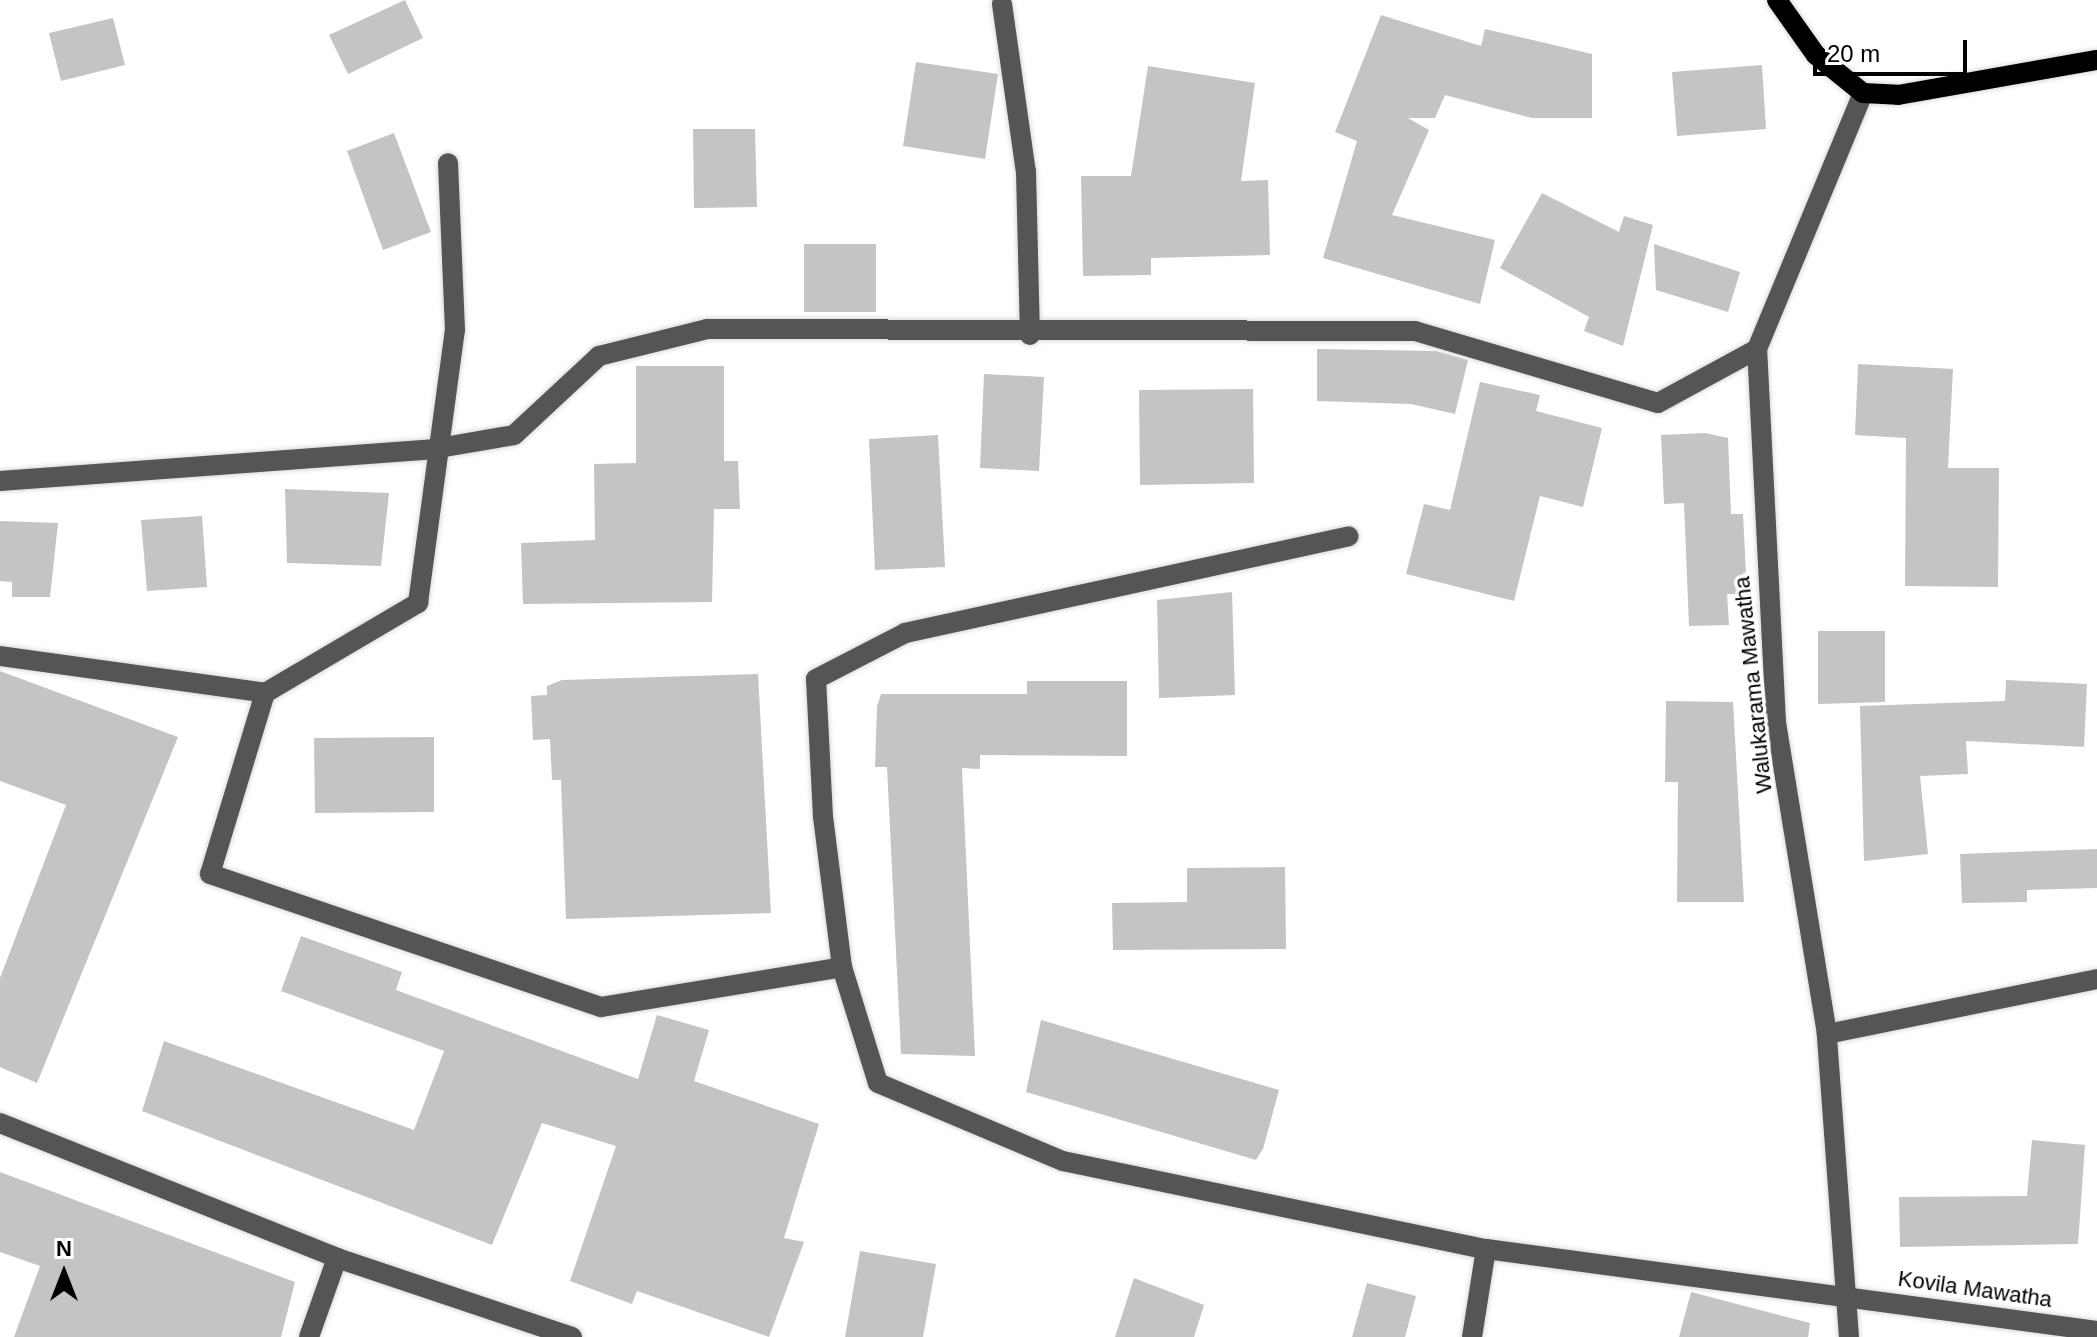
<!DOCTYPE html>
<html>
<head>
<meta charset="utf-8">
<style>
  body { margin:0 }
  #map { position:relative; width:2097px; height:1337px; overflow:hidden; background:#fff; font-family:Arial,sans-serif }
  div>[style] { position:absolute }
  .building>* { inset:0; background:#c4c4c4 }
  .roads { filter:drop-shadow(0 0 2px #dbdbdb) drop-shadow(0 0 2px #dbdbdb) }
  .minor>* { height:20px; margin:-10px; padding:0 10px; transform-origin:10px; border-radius:10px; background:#555 }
  .major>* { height:20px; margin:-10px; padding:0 10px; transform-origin:10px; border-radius:10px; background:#000 }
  span { translate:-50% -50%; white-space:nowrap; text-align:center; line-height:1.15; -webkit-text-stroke:7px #fff; paint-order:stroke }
  .street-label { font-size:22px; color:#000 }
  .north { position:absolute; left:24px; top:1233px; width:80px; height:80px; -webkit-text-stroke:6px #fff; paint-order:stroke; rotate:0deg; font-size:22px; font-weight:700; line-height:32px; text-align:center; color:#000 }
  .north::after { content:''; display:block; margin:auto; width:28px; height:36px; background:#000; clip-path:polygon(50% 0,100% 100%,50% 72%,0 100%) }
  .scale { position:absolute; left:1813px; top:40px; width:154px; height:36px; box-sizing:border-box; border:4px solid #000; border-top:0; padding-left:10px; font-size:24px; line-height:28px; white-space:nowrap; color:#000; -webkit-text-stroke:6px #fff; paint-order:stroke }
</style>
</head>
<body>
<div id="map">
  <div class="building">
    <div style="clip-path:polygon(405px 0,423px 38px,348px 74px,329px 35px)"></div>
    <div style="clip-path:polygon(1381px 15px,1481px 46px,1485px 29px,1592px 54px,1592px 118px,1532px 118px,1445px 95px,1435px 118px,1408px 118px,1429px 130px,1392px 215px,1495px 240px,1480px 304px,1323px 258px,1357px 141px,1335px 132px)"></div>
    <div style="clip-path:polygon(113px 18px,125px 65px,61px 81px,49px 33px)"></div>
    <div style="clip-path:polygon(916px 62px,998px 74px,985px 159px,903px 146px)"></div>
    <div style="clip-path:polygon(1762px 65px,1766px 129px,1677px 136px,1672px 72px)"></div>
    <div style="clip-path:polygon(1148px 66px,1255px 83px,1241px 181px,1268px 180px,1270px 255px,1151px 258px,1151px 275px,1083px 276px,1081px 176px,1131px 176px)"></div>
    <div style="clip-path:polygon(693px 129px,755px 129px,757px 207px,694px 208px)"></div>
    <div style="clip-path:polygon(394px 133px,431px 232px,383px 250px,347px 151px)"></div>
    <div style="clip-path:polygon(1542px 193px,1619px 232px,1624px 216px,1653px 225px,1623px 346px,1584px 331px,1589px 317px,1500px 268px)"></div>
    <div style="clip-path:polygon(804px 244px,876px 244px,876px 312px,804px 312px)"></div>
    <div style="clip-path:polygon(1654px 244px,1740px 272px,1728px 312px,1656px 290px)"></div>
    <div style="clip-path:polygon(1317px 349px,1436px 351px,1468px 360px,1455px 414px,1411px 404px,1317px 401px)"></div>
    <div style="clip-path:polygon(1858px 364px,1953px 369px,1948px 468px,1999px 468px,1998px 587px,1905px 586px,1906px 438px,1855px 435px)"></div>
    <div style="clip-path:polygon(636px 366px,724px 366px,724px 461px,738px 461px,740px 509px,714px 509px,712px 602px,523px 604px,521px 543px,595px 540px,594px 464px,636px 463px)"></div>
    <div style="clip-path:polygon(984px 374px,1044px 377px,1039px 471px,980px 468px)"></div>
    <div style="clip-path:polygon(1480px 382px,1540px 395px,1536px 411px,1602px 428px,1583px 507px,1540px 496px,1514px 601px,1406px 574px,1424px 504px,1450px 510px)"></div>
    <div style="clip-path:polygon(1253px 389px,1254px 483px,1140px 485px,1139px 390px)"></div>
    <div style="clip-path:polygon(1705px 433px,1728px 438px,1731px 514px,1743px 514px,1747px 594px,1727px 594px,1729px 625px,1689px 626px,1684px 503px,1664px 504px,1661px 435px)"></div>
    <div style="clip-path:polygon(938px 435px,945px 567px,875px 570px,869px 439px)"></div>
    <div style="clip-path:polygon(285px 489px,389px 493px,381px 566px,287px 563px)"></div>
    <div style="clip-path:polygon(202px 516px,207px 587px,147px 591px,141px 520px)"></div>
    <div style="clip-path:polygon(0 521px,58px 523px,50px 597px,12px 597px,12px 582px,0 581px)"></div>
    <div style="clip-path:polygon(1232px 592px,1235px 695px,1159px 698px,1157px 600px)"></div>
    <div style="clip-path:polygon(1818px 631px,1885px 631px,1885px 702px,1818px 704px)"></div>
    <div style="clip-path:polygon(0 671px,178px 737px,37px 1083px,0 1067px,0 978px,66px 805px,0 781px)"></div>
    <div style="clip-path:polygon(758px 674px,771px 913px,566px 919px,561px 780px,552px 780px,550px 739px,533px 740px,531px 696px,547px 695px,547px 686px,562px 680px)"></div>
    <div style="clip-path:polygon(2006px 680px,2087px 684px,2084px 747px,1966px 741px,1968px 774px,1920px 776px,1928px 854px,1864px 861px,1860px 706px,2005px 701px)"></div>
    <div style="clip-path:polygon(1027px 681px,1127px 681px,1127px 756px,980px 755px,980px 769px,962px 768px,975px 1056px,901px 1054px,887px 767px,875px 767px,877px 706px,881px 694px,1027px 694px)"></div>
    <div style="clip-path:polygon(1666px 701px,1733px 702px,1744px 902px,1677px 902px,1678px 782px,1665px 782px)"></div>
    <div style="clip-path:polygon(434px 737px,434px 812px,315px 813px,314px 738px)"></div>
    <div style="clip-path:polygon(2097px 849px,2097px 888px,2027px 890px,2027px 902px,1962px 903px,1960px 854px)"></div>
    <div style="clip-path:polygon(1285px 867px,1286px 949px,1113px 950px,1112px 903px,1187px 902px,1187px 868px)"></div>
    <div style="clip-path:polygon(301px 936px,402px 972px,396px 990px,638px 1079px,657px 1015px,709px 1030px,694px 1081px,819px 1124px,784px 1238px,804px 1242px,769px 1337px,637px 1291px,632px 1304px,570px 1281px,616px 1146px,542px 1123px,492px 1245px,142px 1111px,164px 1041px,414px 1130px,444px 1051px,281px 991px)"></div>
    <div style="clip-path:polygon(1041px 1020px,1279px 1090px,1263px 1149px,1256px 1160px,1026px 1092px)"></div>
    <div style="clip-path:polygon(2032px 1140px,2085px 1145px,2078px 1244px,1900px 1247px,1899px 1197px,2027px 1196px)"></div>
    <div style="clip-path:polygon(0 1172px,295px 1282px,281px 1337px,14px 1337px,40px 1266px,0 1252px)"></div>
    <div style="clip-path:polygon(860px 1251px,936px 1264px,923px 1337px,845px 1337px)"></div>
    <div style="clip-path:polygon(1134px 1278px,1204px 1305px,1194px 1337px,1115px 1337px)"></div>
    <div style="clip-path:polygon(1367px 1283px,1416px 1296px,1405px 1337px,1352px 1337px)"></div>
    <div style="clip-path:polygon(1691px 1292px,1810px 1323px,1808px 1337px,1679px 1337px)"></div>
  </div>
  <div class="roads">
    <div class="minor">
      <div style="left:1002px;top:4px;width:170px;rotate:81.9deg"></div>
      <div style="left:1026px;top:172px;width:163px;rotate:88.6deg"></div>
      <div style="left:0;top:481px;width:434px;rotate:-4.2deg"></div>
      <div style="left:433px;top:449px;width:82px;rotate:-9.8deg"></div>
      <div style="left:514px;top:435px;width:116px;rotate:-42.9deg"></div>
      <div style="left:599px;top:356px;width:111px;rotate:-14deg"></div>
      <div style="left:707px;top:329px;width:708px;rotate:0.16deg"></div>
      <div style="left:1415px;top:331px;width:253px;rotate:16.5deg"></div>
      <div style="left:1658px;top:403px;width:113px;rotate:-28.6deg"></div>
      <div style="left:0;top:656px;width:268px;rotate:7.9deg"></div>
      <div style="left:265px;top:693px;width:178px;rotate:-30.5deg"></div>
      <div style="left:418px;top:603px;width:275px;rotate:-82.3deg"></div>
      <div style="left:455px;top:330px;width:167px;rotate:-92.4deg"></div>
      <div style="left:265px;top:693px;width:189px;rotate:106.9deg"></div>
      <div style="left:210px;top:874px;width:413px;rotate:18.8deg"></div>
      <div style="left:601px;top:1007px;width:244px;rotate:-9.4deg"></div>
      <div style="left:842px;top:967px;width:121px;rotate:72.8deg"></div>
      <div style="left:878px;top:1083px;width:201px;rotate:22.9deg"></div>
      <div style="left:1063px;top:1161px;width:432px;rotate:11.8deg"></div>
      <div style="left:1486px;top:1249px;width:616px;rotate:7.64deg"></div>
      <div style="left:842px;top:967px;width:151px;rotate:-97.2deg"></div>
      <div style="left:823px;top:817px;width:138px;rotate:-92.9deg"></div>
      <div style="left:816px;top:679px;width:100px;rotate:-27.3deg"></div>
      <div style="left:905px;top:633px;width:454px;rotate:-12.3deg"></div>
      <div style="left:1827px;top:1034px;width:276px;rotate:-11.5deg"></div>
      <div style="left:0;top:1123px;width:363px;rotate:21.8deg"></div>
      <div style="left:337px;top:1258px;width:248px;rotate:18.6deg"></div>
      <div style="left:309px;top:1337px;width:84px;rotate:-70.5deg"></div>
      <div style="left:1472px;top:1337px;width:89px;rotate:-81deg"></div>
      <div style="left:1849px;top:1337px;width:304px;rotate:-94.2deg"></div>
      <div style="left:1827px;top:1034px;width:316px;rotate:-99.3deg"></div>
      <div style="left:1776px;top:722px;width:373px;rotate:-92.9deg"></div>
      <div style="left:1757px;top:349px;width:277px;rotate:-67.5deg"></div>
    </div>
    <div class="major">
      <div style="left:1777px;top:0;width:67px;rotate:54.7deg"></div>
      <div style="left:1816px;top:55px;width:60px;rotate:39deg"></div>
      <div style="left:1863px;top:93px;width:35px;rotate:3deg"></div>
      <div style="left:1898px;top:95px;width:202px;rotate:-10deg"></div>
    </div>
  </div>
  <div class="street-label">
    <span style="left:1753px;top:685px;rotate:-96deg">Walukarama Mawatha</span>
    <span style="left:1975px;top:1289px;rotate:8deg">Kovila Mawatha</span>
  </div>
  <div class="north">N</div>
  <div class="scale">20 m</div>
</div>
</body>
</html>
